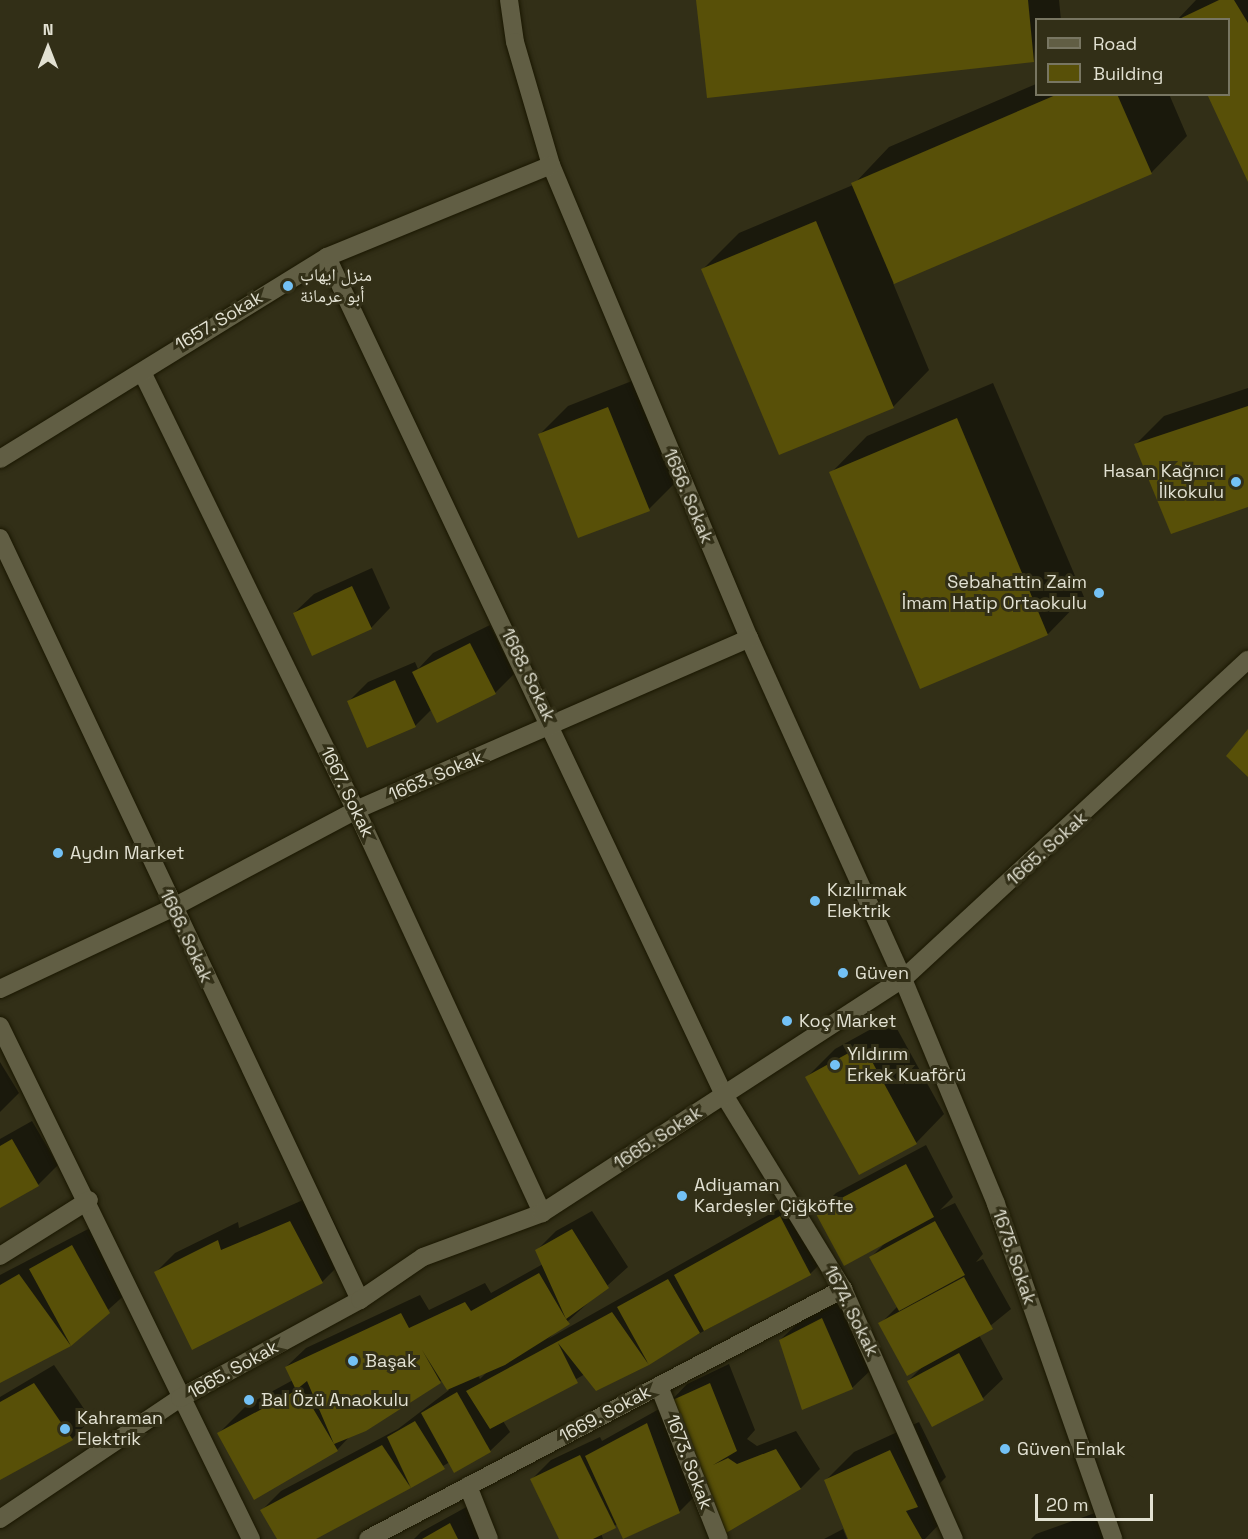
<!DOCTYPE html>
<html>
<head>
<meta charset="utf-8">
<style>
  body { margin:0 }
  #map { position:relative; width:1248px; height:1539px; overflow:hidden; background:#322f17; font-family:"Space Grotesk","Noto Naskh Arabic",sans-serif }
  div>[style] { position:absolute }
  .shadow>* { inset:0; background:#0007 }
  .building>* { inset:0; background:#585008 }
  .roads { filter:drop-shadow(0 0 2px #1a1701) drop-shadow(0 0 2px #1a1701) }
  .street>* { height:18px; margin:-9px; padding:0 9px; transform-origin:9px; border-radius:9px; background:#615e44 }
  .dots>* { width:16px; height:16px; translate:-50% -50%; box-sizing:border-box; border:3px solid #322f17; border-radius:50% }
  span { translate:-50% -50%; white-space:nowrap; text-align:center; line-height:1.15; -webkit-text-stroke:6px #322f17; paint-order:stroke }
  .poi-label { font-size:18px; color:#e2e1d2 }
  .left { translate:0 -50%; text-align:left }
  .right { translate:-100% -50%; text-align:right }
  .street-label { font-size:18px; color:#e2e1d2 }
  .legend { position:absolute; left:1035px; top:18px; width:195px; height:78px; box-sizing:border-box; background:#322f17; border:2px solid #787662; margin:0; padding:8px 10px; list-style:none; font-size:18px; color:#e2e1d2 }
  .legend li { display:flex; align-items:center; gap:12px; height:30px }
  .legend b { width:30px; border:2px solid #787662 }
  .north { position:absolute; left:18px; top:18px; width:60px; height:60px; -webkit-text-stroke:4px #322f17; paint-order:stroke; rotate:0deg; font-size:16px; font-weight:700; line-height:24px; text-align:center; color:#e2e1d2 }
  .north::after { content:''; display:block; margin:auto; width:21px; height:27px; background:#e2e1d2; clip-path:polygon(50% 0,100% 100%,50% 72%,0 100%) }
  .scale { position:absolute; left:1035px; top:1494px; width:118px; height:27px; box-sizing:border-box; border:3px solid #e2e1d2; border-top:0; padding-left:8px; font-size:18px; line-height:21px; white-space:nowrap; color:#e2e1d2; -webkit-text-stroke:4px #322f17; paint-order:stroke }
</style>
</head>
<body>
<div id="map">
  <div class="shadow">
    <div style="clip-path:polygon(698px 0,1059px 0,1061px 20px,1036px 20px,1034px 61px)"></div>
    <div style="clip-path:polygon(1196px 0,1248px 0,1248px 179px,1228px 94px,1228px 20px,1177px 20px)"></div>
    <div style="clip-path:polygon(1036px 84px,1036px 94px,1169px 94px,1187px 136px,1151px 173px,893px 283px,929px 370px,893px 407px,703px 269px,739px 233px,853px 185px,889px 147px)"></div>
    <div style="clip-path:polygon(637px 379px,677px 481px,649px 509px,539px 435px,568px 406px)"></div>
    <div style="clip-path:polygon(993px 383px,1084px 597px,1048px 634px,921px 687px,831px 473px,867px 436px)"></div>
    <div style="clip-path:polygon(1248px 388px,1248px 506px,1136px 444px,1164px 416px)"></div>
    <div style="clip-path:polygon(372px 568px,390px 608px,371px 628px,294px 613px,314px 594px)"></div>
    <div style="clip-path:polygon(490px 625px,514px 674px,495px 693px,432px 709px,415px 726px,349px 701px,368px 682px,415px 662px,418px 669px,433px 653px)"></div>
    <div style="clip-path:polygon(891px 1018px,944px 1114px,916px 1143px,807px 1077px,835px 1049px)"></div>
    <div style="clip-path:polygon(0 1062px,19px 1093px,0 1112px)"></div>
    <div style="clip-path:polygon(32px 1121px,58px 1165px,38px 1185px,0 1206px,0 1139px)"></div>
    <div style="clip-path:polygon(926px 1145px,953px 1197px,940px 1210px,955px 1203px,983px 1254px,976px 1262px,983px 1259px,1011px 1309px,979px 1335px,1003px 1379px,983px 1398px,933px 1425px,908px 1381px,922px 1367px,880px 1324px,898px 1306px,871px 1257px,886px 1242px,817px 1212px,836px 1193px)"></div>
    <div style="clip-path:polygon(319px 1193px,350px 1254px,322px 1282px,193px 1348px,156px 1272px,175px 1253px,238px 1222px,239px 1228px)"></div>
    <div style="clip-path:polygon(evenodd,800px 1197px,829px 1255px,810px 1274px,596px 1389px,585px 1374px,503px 1421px,510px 1432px,490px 1451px,450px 1462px,314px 1539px,279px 1539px,262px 1510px,281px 1491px,398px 1429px,449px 1390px,442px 1380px,352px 1434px,337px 1450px,219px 1433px,247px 1405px,293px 1380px,286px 1367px,306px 1348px,420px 1295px,429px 1310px,485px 1283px,491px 1293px,543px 1264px,537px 1250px,556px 1231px,592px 1211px,628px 1267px,548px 1339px,800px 1197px,488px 1371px,480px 1379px,478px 1375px,488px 1371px)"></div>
    <div style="clip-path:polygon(92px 1227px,128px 1292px,70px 1344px,0 1382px,0 1275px)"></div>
    <div style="clip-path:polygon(842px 1300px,872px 1369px,852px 1388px,780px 1340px,800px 1321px)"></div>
    <div style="clip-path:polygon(729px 1364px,755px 1430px,747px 1439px,757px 1446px,796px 1431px,820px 1469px,801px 1488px,727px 1531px,698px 1493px,679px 1512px,624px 1538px,618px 1524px,601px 1533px,603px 1539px,560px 1539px,531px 1480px,551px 1460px,600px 1437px,602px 1441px,668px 1404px,687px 1384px)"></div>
    <div style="clip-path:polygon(54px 1365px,91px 1419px,72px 1439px,0 1479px,0 1397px)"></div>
    <div style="clip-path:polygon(919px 1422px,946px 1477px,936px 1487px,951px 1512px,925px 1539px,850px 1539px,826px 1480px,854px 1452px)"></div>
    <div style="clip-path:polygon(470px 1505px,488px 1539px,414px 1539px,421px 1532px)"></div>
    <div style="clip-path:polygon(1109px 1508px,1119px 1539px,1031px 1539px,1036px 1534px)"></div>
    <div style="clip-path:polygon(843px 1529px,847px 1539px,824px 1539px)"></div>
  </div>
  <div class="building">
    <div style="clip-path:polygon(696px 0,1028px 0,1034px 62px,707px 98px)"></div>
    <div style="clip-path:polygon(1219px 0,1234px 0,1248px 23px,1248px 182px,1207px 94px,1228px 94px,1228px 20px,1177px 20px)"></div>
    <div style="clip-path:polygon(1058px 94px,1117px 94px,1152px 174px,894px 284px,851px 183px)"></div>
    <div style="clip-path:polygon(816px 221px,894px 408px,779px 455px,701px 269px)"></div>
    <div style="clip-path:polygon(1248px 406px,1248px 507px,1171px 534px,1134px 444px)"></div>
    <div style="clip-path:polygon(608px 407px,650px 511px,578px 538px,538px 434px)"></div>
    <div style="clip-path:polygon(957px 418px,1048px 635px,920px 689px,829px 472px)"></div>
    <div style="clip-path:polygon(352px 586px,372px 629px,312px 656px,293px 613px)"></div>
    <div style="clip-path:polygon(470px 643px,496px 694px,437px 723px,412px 672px)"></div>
    <div style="clip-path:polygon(395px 680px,416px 727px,367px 748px,347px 701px)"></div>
    <div style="clip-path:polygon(1248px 729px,1248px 777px,1226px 756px)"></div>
    <div style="clip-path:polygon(863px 1045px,917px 1144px,859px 1175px,805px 1077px)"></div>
    <div style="clip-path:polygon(12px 1139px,39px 1186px,0 1208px,0 1146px)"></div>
    <div style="clip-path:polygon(906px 1164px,934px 1217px,844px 1266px,815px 1212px)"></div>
    <div style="clip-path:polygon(780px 1216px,811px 1275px,704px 1331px,674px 1275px)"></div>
    <div style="clip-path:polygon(290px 1221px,323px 1283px,192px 1350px,154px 1272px,218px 1240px,221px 1250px)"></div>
    <div style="clip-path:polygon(935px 1221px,965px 1275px,899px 1311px,869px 1257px)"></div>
    <div style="clip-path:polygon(572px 1229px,609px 1288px,566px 1319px,570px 1324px,505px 1365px,447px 1390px,422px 1350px,441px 1383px,366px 1431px,334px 1444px,338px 1451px,254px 1500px,217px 1433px,301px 1388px,334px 1444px,307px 1381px,296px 1390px,285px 1367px,401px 1313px,409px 1328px,465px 1302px,471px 1311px,539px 1273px,566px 1319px,535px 1250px)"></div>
    <div style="clip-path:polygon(72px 1245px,110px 1313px,71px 1346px,29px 1269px)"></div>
    <div style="clip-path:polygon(19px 1274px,71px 1346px,0 1383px,0 1285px)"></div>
    <div style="clip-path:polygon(964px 1277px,993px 1329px,907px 1376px,878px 1323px)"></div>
    <div style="clip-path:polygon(668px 1279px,700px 1333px,649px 1365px,596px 1391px,558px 1343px,578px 1383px,490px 1429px,466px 1391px,612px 1312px,649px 1365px,617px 1307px)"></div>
    <div style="clip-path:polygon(822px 1318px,853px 1389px,802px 1410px,779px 1340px)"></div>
    <div style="clip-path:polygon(959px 1353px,984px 1400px,932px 1427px,907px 1381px)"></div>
    <div style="clip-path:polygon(34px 1383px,73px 1440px,0 1480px,0 1402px)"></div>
    <div style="clip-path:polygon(710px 1383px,737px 1451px,713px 1465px,728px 1458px,737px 1464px,776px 1449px,801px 1489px,726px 1533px,666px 1403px)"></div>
    <div style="clip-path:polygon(457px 1392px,491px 1452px,454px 1473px,421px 1413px)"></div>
    <div style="clip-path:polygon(415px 1421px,445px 1469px,411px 1488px,387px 1437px)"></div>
    <div style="clip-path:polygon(647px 1423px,680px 1513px,623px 1539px,585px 1456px)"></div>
    <div style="clip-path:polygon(382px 1445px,411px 1488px,316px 1539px,277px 1539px,260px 1510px)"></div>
    <div style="clip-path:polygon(890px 1450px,918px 1507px,906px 1511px,922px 1539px,848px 1539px,824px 1480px)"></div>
    <div style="clip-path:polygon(580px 1455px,616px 1528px,593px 1539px,559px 1539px,530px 1479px)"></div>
    <div style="clip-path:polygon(450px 1523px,458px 1539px,422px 1539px)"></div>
  </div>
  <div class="roads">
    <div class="street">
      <div style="left:509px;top:0;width:42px;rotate:81.9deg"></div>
      <div style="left:515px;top:42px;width:128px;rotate:73.7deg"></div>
      <div style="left:551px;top:165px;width:513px;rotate:67.29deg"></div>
      <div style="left:749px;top:638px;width:374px;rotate:65.7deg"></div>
      <div style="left:903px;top:979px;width:243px;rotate:67.5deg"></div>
      <div style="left:996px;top:1204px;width:355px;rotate:70.7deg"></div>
      <div style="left:327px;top:257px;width:927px;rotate:64.65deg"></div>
      <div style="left:724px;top:1095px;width:228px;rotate:58.5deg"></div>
      <div style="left:843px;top:1289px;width:274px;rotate:66.1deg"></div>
      <div style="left:143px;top:374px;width:485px;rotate:64deg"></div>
      <div style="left:356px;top:810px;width:444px;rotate:65.2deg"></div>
      <div style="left:0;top:459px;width:384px;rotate:-31.7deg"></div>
      <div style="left:327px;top:257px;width:242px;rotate:-22.3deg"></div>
      <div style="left:0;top:538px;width:843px;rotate:64.71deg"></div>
      <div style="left:0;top:989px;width:190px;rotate:-25.2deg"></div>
      <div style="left:172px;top:908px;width:208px;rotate:-28deg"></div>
      <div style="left:356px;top:810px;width:429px;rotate:-23.6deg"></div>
      <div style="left:0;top:1026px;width:571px;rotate:63.93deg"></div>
      <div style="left:0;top:1256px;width:105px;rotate:-32.2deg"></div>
      <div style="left:659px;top:1386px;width:164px;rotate:68.6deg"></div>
      <div style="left:468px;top:1486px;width:57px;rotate:68.4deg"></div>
      <div style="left:0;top:1519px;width:217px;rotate:-33.9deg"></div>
      <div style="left:180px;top:1398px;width:205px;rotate:-28.6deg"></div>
      <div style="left:360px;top:1300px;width:76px;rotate:-34.3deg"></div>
      <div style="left:423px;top:1257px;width:127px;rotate:-20.3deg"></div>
      <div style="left:542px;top:1213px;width:430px;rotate:-33deg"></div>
      <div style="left:903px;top:979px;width:470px;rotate:-42.8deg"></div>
      <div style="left:368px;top:1539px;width:537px;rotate:-27.76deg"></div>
    </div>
  </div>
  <div class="dots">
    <div style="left:288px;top:286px;background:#73c1f5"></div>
    <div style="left:1236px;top:482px;background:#73c1f5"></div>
    <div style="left:1099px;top:593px;background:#73c1f5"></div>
    <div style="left:58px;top:853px;background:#73c1f5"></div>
    <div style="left:815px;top:901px;background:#73c1f5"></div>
    <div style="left:843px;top:973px;background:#73c1f5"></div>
    <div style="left:787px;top:1021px;background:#73c1f5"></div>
    <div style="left:835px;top:1065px;background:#73c1f5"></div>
    <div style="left:682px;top:1196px;background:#73c1f5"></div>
    <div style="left:353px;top:1361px;background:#73c1f5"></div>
    <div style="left:249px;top:1400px;background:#73c1f5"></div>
    <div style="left:65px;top:1429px;background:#73c1f5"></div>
    <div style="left:1005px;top:1449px;background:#73c1f5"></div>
  </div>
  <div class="poi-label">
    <span class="left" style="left:300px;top:286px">منزل ايهاب<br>أبو عرمانة</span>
    <span class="right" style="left:1224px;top:482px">Hasan Kağnıcı<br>İlkokulu</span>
    <span class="right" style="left:1087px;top:593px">Sebahattin Zaim<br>İmam Hatip Ortaokulu</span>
    <span class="left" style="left:70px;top:853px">Aydın Market</span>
    <span class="left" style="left:827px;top:901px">Kızılırmak<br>Elektrik</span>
    <span class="left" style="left:855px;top:973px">Güven</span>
    <span class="left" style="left:799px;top:1021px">Koç Market</span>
    <span class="left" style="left:847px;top:1065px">Yıldırım<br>Erkek Kuaförü</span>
    <span class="left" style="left:694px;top:1196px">Adiyaman<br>Kardeşler Çiğköfte</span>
    <span class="left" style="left:365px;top:1361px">Başak</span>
    <span class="left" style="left:261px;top:1400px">Bal Özü Anaokulu</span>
    <span class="left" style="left:77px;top:1429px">Kahraman<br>Elektrik</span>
    <span class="left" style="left:1017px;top:1449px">Güven Emlak</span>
  </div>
  <div class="street-label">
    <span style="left:219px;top:321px;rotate:-31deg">1657. Sokak</span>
    <span style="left:688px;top:496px;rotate:67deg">1656. Sokak</span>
    <span style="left:528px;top:675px;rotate:64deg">1668. Sokak</span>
    <span style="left:436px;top:776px;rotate:-23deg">1663. Sokak</span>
    <span style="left:347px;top:792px;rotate:64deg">1667. Sokak</span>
    <span style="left:1047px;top:849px;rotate:-42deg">1665. Sokak</span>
    <span style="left:186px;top:936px;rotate:65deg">1666. Sokak</span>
    <span style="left:658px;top:1138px;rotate:-33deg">1665. Sokak</span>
    <span style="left:1014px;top:1257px;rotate:71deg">1675. Sokak</span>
    <span style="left:851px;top:1311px;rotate:63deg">1674. Sokak</span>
    <span style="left:233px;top:1370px;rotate:-29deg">1665. Sokak</span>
    <span style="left:605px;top:1414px;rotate:-28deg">1669. Sokak</span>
    <span style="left:689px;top:1462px;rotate:69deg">1673. Sokak</span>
  </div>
  <ul class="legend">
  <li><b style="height:8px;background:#615e44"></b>Road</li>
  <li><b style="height:16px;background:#585008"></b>Building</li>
  </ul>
  <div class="north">N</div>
  <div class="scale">20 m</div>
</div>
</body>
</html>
